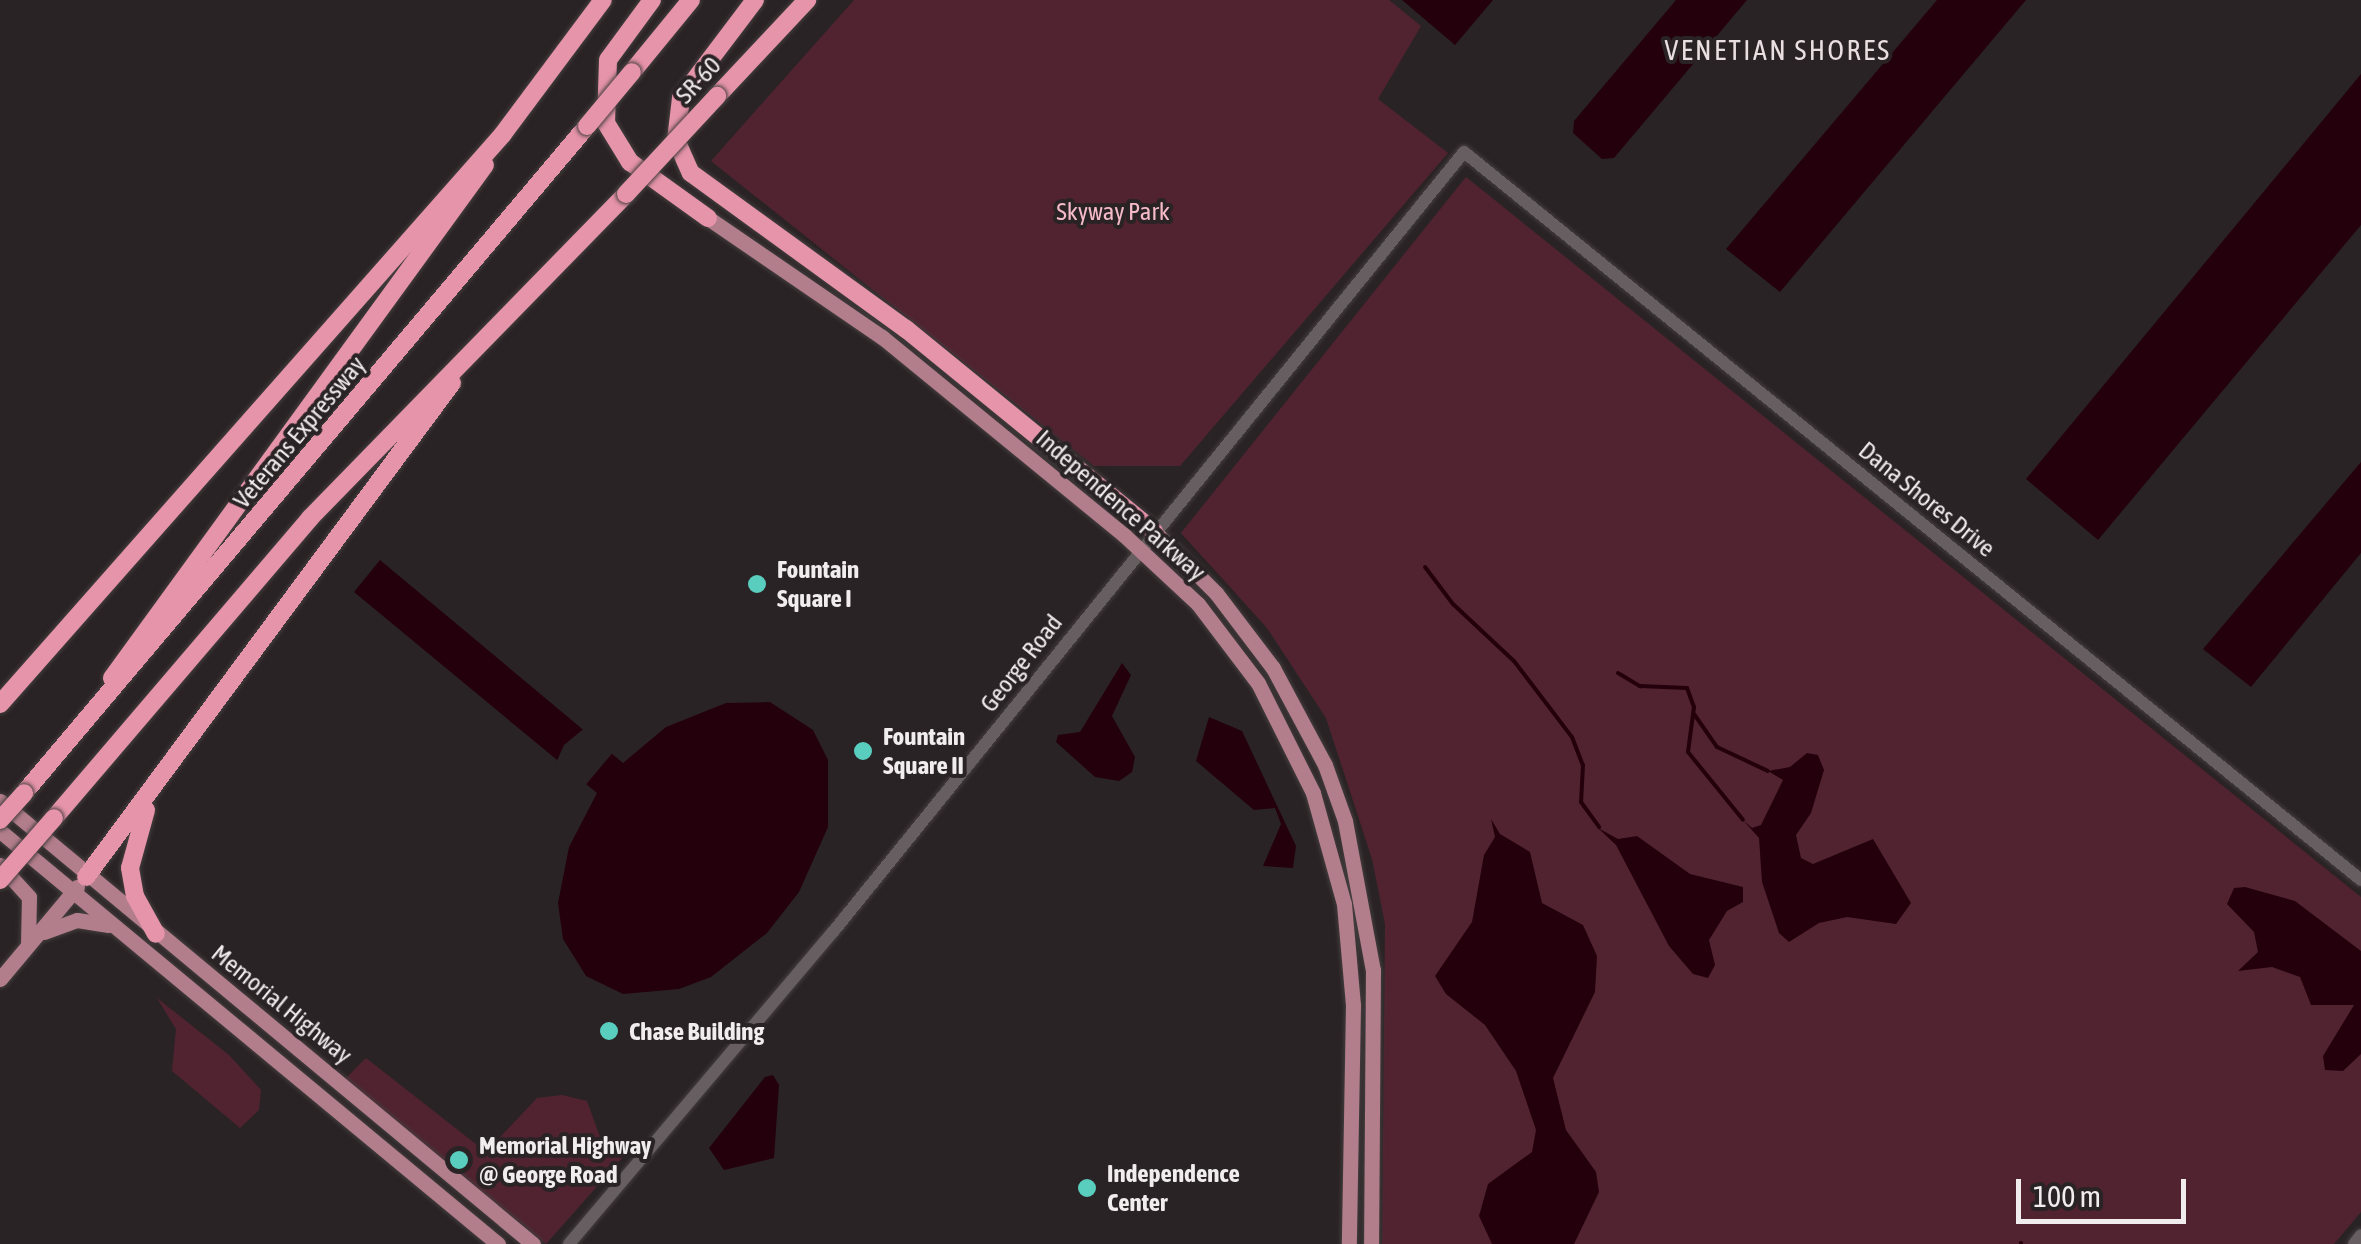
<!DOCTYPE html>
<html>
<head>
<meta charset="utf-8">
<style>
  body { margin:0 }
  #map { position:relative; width:2361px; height:1244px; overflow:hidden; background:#2a2325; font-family:"Asap Condensed",sans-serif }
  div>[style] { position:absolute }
  .green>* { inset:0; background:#512331 }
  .water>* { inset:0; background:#24000c }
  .pier>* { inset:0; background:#2a2325 }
  .stream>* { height:4px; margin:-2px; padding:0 2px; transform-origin:2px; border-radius:2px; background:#24000c }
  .roads { filter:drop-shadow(0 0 2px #443e3f) drop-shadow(0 0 2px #443e3f) }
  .minor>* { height:12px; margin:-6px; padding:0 6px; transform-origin:6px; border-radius:6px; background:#665e60 }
  .major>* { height:15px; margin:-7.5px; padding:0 7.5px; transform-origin:7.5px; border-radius:7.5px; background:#b37e8c }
  .highway>* { height:18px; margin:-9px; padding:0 9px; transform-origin:9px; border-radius:9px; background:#e694a9 }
  .bridges { filter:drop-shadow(0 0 2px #443e3f) drop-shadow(0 0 2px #443e3f) }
  .highway-bridge>* { height:18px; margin:-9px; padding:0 9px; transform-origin:9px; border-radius:9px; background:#e694a9 }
  .dots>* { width:28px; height:28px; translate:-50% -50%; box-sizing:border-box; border:5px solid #2a2325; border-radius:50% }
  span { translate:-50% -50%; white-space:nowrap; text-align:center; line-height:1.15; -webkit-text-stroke:8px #2a2325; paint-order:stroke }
  .street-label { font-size:25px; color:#f1eced }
  .park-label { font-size:25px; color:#f4bac7 }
  .poi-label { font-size:25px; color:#f1eced; font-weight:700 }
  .left { translate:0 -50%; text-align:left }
  .neighbourhood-label { font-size:28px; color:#e9dfe1; letter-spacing:2.5px }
  .scale { position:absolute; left:2016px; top:1179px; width:170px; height:45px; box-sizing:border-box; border:5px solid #f1eced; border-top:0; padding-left:12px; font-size:30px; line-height:35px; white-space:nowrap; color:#f1eced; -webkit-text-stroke:8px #2a2325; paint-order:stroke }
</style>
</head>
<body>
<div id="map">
  <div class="green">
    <div style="clip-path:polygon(854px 0,1389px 0,1421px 26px,1378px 99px,1448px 153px,1180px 466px,1094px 466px,711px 161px)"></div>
    <div style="clip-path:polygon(1466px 177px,2361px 897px,2361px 1212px,2334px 1244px,1382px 1244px,1385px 924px,1372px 859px,1326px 718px,1267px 628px,1181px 533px)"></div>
    <div style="clip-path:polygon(157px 998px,229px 1055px,261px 1090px,259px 1110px,240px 1128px,172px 1071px,176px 1029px)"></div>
    <div style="clip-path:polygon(366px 1058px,486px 1152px,537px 1098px,562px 1095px,587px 1101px,600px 1137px,623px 1157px,546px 1244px,345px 1079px)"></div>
  </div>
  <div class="water">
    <div style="clip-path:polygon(1402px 0,1493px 0,1455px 45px)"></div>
    <div style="clip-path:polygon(1676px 0,1747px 0,1614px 158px,1602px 159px,1573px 133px,1574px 121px)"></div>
    <div style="clip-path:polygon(1937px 0,2026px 0,1780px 292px,1726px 249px)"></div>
    <div style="clip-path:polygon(2361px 74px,2361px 225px,2098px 540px,2026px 479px)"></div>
    <div style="clip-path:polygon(2361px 462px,2361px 553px,2251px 687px,2203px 649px)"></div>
    <div style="clip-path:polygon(380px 560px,623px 763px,666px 727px,726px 703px,770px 702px,813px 730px,828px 760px,828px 827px,799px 892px,767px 933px,711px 977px,679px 989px,623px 994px,586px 976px,563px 939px,558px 903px,569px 847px,597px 793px,354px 592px)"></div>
    <div style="clip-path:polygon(1122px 663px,1131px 675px,1112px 716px,1135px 757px,1132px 772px,1119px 781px,1095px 777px,1056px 742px,1058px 735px,1080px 732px)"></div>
    <div style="clip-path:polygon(1209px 717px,1242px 731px,1296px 846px,1293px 868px,1263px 866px,1281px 824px,1275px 808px,1254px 810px,1196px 761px)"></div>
    <div style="clip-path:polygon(1807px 753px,1818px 755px,1824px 770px,1811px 813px,1796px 835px,1801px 858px,1813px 864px,1873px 839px,1911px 903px,1896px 924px,1847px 917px,1819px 923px,1789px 942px,1779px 933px,1762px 882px,1759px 838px,1743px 820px,1752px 828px,1761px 825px,1783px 780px,1768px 771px,1790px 767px)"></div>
    <div style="clip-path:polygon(1491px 819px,1500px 834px,1530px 852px,1542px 903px,1583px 925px,1597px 956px,1595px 992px,1553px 1078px,1566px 1130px,1596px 1172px,1599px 1192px,1574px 1244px,1492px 1244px,1479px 1216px,1488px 1184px,1532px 1152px,1536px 1130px,1516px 1071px,1485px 1025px,1446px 994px,1435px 976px,1472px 922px,1484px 855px,1495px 837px)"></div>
    <div style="clip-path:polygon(1598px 828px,1618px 839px,1637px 836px,1690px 874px,1743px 887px,1743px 902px,1727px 911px,1709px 940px,1715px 965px,1708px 978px,1693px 974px,1669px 946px,1616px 845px)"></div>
    <div style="clip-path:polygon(2245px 887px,2295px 901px,2361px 951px,2361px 1054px,2343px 1071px,2325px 1070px,2323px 1056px,2354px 1005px,2311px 1005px,2300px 977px,2272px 967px,2238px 971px,2258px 952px,2254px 932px,2227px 904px,2234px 888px)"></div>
    <div style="clip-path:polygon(765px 1077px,773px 1075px,779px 1085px,774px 1158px,724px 1170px,709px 1148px)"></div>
  </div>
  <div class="pier">
    <div style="clip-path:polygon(587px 726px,615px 750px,583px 788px,555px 765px,564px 745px)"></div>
  </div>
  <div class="stream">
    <div style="left:1425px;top:567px;width:46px;rotate:52.9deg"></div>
    <div style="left:1453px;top:604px;width:83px;rotate:43.1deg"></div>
    <div style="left:1514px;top:661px;width:96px;rotate:52.7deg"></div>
    <div style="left:1572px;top:737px;width:30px;rotate:69deg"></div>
    <div style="left:1583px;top:765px;width:37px;rotate:93deg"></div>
    <div style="left:1581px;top:802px;width:31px;rotate:54deg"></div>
    <div style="left:1618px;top:673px;width:26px;rotate:31deg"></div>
    <div style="left:1640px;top:686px;width:47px;rotate:2.4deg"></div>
    <div style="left:1687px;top:688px;width:20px;rotate:70deg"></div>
    <div style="left:1694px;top:707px;width:45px;rotate:97.6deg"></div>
    <div style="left:1688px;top:752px;width:87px;rotate:51deg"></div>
    <div style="left:1694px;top:714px;width:40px;rotate:55.1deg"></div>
    <div style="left:1717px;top:747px;width:56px;rotate:25.2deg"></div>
    <div style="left:2021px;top:1244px;width:1px;rotate:-90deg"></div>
  </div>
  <div class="roads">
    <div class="minor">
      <div style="left:569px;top:1244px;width:409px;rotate:-49.8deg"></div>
      <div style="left:833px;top:932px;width:1003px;rotate:-51.03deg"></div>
      <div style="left:1464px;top:152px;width:1155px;rotate:39.06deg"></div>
      <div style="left:2354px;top:1244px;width:11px;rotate:-52deg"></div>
    </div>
    <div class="major">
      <div style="left:708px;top:218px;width:211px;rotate:34.4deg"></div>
      <div style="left:882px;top:337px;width:313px;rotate:39.3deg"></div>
      <div style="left:1124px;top:535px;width:101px;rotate:43deg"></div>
      <div style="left:1198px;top:604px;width:99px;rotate:52.8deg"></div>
      <div style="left:1258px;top:683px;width:123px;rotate:63.4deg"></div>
      <div style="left:1313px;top:793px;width:115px;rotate:74.4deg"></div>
      <div style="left:1344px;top:904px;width:101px;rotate:84.9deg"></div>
      <div style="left:1353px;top:1005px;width:239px;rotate:91deg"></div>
      <div style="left:1154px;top:531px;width:88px;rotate:45deg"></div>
      <div style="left:1216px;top:593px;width:94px;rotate:52.8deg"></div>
      <div style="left:1273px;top:668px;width:110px;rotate:61.8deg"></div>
      <div style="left:1325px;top:765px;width:59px;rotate:70.3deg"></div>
      <div style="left:1345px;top:821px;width:152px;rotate:79.4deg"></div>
      <div style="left:1373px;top:970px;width:274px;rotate:90.4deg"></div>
      <div style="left:0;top:801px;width:693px;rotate:39.73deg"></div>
      <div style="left:0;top:831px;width:647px;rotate:39.67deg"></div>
      <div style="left:0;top:865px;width:43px;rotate:47.8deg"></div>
      <div style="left:29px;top:897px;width:46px;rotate:91.2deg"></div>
      <div style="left:44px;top:932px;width:35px;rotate:-20deg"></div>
      <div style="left:77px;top:920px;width:32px;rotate:9deg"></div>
      <div style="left:0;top:979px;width:120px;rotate:-50.1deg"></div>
    </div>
    <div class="highway">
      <div style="left:652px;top:0;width:74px;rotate:126.3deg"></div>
      <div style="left:608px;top:60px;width:63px;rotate:91.8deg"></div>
      <div style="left:606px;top:123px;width:46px;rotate:58.4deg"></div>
      <div style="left:630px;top:162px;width:96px;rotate:35.7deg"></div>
      <div style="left:755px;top:0;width:123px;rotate:127.1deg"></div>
      <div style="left:681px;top:98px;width:42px;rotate:96.8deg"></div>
      <div style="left:676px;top:140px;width:36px;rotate:66deg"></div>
      <div style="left:691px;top:173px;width:266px;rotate:36deg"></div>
      <div style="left:906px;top:329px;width:320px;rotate:39.2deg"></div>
      <div style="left:632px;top:72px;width:93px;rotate:-50.7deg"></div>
      <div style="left:717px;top:96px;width:132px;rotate:-46.8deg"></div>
      <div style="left:112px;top:678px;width:634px;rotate:-53.98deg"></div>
      <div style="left:0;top:704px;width:760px;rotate:-48.57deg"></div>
      <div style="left:503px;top:134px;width:167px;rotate:-53.3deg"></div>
      <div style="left:24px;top:793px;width:873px;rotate:-49.83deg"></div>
      <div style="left:146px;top:810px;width:60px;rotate:105.4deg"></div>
      <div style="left:130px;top:868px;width:28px;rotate:80deg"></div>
      <div style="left:135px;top:896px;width:43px;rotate:61.1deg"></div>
      <div style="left:54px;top:818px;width:394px;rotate:-49.5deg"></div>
      <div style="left:310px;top:518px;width:453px;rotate:-45.7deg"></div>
      <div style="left:86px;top:877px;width:615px;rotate:-53.47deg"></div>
    </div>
  </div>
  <div class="bridges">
    <div class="highway-bridge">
      <div style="left:587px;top:126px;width:70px;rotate:-50.2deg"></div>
      <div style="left:626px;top:194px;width:134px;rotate:-47.1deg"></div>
      <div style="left:0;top:820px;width:36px;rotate:-48deg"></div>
      <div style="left:0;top:880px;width:82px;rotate:-48.9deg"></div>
    </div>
  </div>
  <div class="dots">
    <div style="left:757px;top:584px;background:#59cebe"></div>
    <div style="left:863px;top:751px;background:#59cebe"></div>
    <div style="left:609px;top:1031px;background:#59cebe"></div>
    <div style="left:459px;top:1160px;background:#59cebe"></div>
    <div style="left:1087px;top:1188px;background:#59cebe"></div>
  </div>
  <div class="street-label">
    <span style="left:698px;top:80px;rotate:-47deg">SR-60</span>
    <span style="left:299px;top:432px;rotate:-50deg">Veterans Expressway</span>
    <span style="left:1927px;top:499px;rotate:39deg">Dana Shores Drive</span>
    <span style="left:1121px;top:505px;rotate:41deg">Independence Parkway</span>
    <span style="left:1021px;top:663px;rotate:-52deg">George Road</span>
    <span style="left:282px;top:1004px;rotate:39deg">Memorial Highway</span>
  </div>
  <div class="park-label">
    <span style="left:1113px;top:211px">Skyway Park</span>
  </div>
  <div class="poi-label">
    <span class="left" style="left:777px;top:584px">Fountain<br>Square I</span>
    <span class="left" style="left:883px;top:751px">Fountain<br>Square II</span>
    <span class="left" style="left:629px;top:1031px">Chase Building</span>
    <span class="left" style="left:479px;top:1160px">Memorial Highway<br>@ George Road</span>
    <span class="left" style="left:1107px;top:1188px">Independence<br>Center</span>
  </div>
  <div class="neighbourhood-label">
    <span style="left:1778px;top:50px">VENETIAN SHORES</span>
  </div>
  <div class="scale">100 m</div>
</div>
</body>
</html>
